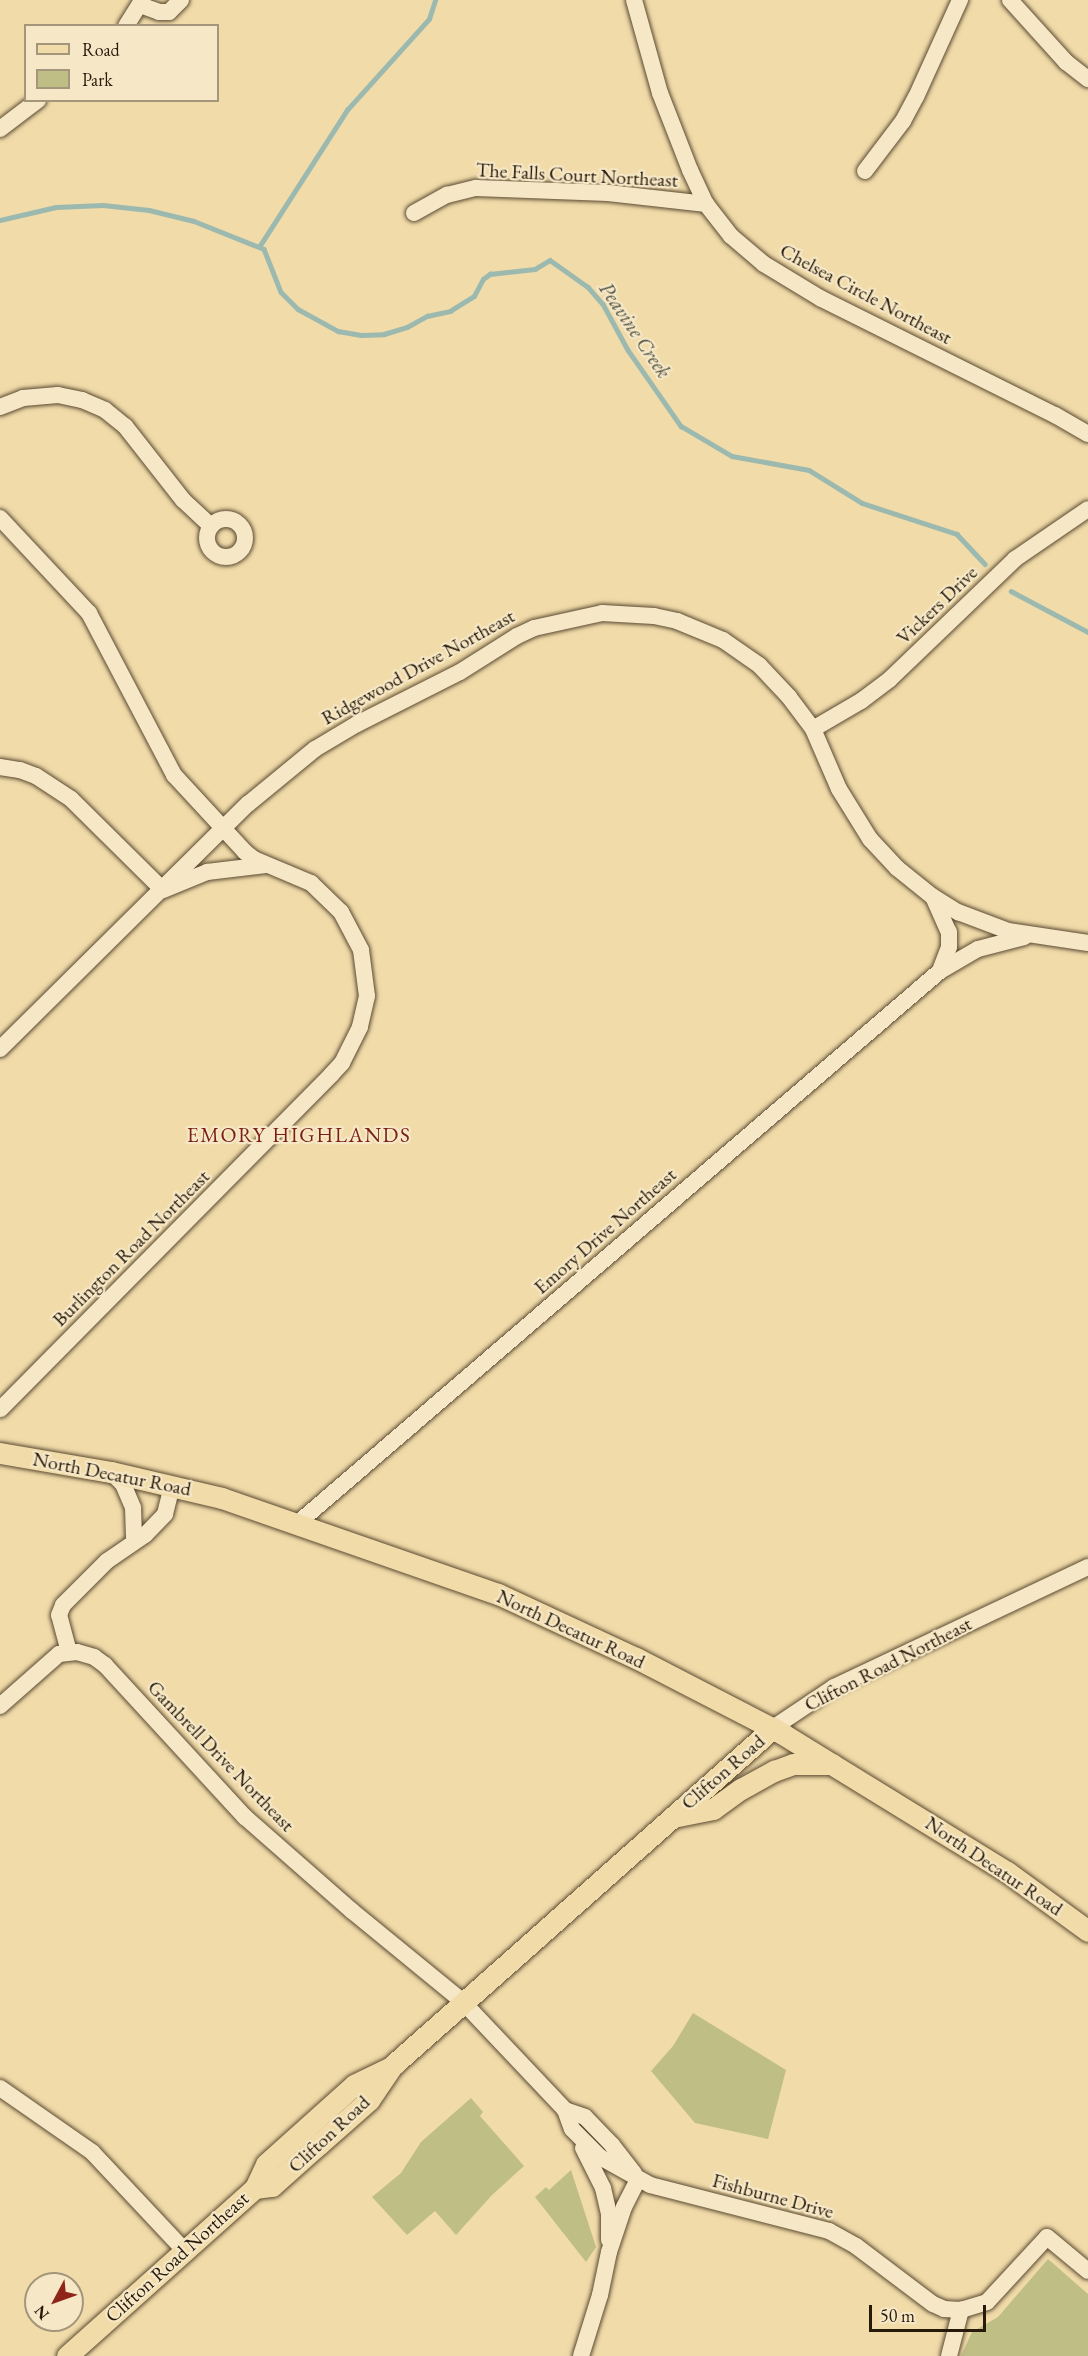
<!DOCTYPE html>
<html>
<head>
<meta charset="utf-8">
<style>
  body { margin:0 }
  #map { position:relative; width:1088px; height:2356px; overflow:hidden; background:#f1dba9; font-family:"EB Garamond",serif }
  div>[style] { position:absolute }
  .green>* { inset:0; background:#bebe85 }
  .stream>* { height:4.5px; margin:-2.25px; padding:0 2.25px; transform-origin:2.25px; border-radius:2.25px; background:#9cb9b0 }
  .roads { filter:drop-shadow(0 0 2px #5a4a32) drop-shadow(0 0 2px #5a4a32) }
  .minor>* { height:16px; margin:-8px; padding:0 8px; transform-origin:8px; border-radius:8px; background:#f6e8c7 }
  .minor>.ring { margin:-8px; padding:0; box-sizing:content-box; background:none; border:16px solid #f6e8c7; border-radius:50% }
  .major>* { height:21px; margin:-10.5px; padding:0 10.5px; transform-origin:10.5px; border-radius:10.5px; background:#f1dba9 }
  span { translate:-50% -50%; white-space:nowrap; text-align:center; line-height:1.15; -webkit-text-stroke:4.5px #f6e8c7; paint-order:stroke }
  .street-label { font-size:20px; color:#271a0a }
  .water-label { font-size:21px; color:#505244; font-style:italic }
  .neighbourhood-label { font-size:21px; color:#7a1f14; letter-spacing:1.5px }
  .legend { position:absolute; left:24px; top:24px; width:195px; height:78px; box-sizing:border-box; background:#f6e8c7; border:2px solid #a3967b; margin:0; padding:8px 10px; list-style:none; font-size:18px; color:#271a0a }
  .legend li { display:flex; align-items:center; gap:12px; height:30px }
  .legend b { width:30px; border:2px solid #a3967b }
  .north { position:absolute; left:24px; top:2272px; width:60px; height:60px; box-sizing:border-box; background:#f6e8c7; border:2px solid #a3967b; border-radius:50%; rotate:229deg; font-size:16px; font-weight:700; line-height:24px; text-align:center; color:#271a0a }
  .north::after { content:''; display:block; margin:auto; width:21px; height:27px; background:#8f2418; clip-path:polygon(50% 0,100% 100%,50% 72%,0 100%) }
  .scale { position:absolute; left:869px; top:2305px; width:117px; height:27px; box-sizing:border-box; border:3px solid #271a0a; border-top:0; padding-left:8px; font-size:18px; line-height:21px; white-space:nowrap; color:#271a0a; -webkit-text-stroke:4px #f6e8c7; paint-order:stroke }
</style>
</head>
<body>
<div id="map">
  <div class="green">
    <div style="clip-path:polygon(693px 2013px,786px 2070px,768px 2139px,695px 2123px,651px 2071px,673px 2046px)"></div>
    <div style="clip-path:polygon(471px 2098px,483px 2112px,480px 2116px,524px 2166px,492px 2195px,456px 2235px,435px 2211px,407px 2235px,372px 2197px,401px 2173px,421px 2142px)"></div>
    <div style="clip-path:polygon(571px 2170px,596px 2247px,586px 2262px,535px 2197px,546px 2187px,549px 2190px)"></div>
    <div style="clip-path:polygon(1048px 2259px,1088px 2294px,1088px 2356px,961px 2356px,972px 2332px,998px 2317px)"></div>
  </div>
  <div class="stream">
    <div style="left:0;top:220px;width:57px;rotate:-13.1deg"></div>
    <div style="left:56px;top:207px;width:47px;rotate:-2.4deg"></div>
    <div style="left:103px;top:205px;width:46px;rotate:6.2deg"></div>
    <div style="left:149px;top:210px;width:46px;rotate:13.7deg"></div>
    <div style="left:194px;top:221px;width:75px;rotate:21.8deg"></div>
    <div style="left:264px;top:249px;width:46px;rotate:68.4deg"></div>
    <div style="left:281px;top:292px;width:24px;rotate:45deg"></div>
    <div style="left:298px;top:309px;width:46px;rotate:28.8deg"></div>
    <div style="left:338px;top:331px;width:23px;rotate:10deg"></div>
    <div style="left:361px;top:335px;width:23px;rotate:-2deg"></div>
    <div style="left:384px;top:334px;width:24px;rotate:-17deg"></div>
    <div style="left:407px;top:327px;width:23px;rotate:-29deg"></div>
    <div style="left:427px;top:316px;width:24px;rotate:-12deg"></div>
    <div style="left:450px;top:311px;width:28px;rotate:-32deg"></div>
    <div style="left:474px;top:296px;width:19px;rotate:-62deg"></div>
    <div style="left:483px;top:279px;width:9px;rotate:-36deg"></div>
    <div style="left:490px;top:274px;width:45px;rotate:-6.3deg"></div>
    <div style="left:535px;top:269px;width:17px;rotate:-31deg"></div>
    <div style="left:550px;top:260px;width:47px;rotate:35.4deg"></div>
    <div style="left:588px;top:287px;width:23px;rotate:49deg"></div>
    <div style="left:603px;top:304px;width:52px;rotate:61.5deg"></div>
    <div style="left:628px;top:350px;width:93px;rotate:55.1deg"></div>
    <div style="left:681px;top:426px;width:59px;rotate:30.5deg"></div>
    <div style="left:732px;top:456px;width:78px;rotate:10.3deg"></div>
    <div style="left:809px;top:470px;width:62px;rotate:31.9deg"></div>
    <div style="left:862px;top:503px;width:100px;rotate:18.1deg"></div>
    <div style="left:957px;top:534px;width:41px;rotate:47deg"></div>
    <div style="left:259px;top:247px;width:163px;rotate:-57.3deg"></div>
    <div style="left:347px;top:110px;width:122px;rotate:-48deg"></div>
    <div style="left:429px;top:19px;width:20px;rotate:-72deg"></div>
    <div style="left:1011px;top:591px;width:87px;rotate:28deg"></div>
  </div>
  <div class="roads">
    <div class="minor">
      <div style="left:634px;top:0;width:97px;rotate:74.4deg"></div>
      <div style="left:660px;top:93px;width:83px;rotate:68.7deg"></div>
      <div style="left:690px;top:170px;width:38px;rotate:65deg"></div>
      <div style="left:706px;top:204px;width:41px;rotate:52deg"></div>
      <div style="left:731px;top:236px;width:43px;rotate:40.3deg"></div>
      <div style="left:764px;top:264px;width:66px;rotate:31.3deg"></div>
      <div style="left:820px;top:298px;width:263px;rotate:26.5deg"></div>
      <div style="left:1055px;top:415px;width:38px;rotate:30deg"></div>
      <div style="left:1010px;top:0;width:84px;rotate:47.9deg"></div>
      <div style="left:1066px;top:62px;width:28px;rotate:38deg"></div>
      <div style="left:140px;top:5px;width:20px;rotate:20deg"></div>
      <div style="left:159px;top:12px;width:10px"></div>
      <div style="left:169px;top:12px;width:17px;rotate:-45deg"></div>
      <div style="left:126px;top:26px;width:31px;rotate:-58deg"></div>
      <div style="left:0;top:129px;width:48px;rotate:-37.3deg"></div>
      <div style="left:865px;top:171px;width:63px;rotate:-52.8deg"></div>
      <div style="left:903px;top:121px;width:27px;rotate:-62deg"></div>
      <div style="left:916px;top:97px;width:107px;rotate:-65.6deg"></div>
      <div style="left:414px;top:213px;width:38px;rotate:-29deg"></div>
      <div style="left:447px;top:195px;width:30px;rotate:-14deg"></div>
      <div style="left:476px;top:188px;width:132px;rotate:2.2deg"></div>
      <div style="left:608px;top:193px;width:99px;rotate:6.4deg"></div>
      <div style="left:0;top:407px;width:25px;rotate:-21deg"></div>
      <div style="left:23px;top:398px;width:35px;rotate:-5deg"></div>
      <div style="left:58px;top:395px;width:25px;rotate:12deg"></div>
      <div style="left:82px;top:400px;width:25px;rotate:23deg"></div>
      <div style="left:105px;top:410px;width:26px;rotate:39deg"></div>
      <div style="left:125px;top:426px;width:94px;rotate:51.9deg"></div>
      <div style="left:183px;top:500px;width:38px;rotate:43deg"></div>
      <div style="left:0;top:518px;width:130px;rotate:46.9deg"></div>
      <div style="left:89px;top:613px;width:183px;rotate:62.3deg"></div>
      <div style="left:174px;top:775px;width:105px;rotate:47.3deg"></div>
      <div style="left:245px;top:852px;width:11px;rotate:38deg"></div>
      <div style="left:254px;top:859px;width:62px;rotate:22.8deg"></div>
      <div style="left:311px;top:883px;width:42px;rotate:44deg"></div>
      <div style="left:341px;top:912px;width:43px;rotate:62.2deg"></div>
      <div style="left:361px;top:950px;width:46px;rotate:82.6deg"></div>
      <div style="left:367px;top:996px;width:32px;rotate:103deg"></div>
      <div style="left:360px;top:1027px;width:40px;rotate:116.6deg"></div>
      <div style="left:342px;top:1063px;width:16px;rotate:133deg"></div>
      <div style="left:331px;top:1075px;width:470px;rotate:134.7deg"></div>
      <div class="ring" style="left:207px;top:519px;width:22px;height:22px"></div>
      <div style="left:813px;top:729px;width:56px;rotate:-30.3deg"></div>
      <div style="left:861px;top:701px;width:36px;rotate:-37deg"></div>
      <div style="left:890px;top:679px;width:173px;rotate:-43.8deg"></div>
      <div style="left:1015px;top:559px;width:88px;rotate:-34.4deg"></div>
      <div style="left:0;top:767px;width:20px;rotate:9deg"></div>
      <div style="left:20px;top:770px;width:17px;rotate:21deg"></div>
      <div style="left:36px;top:776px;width:42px;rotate:33.3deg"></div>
      <div style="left:71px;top:799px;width:129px;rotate:44.7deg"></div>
      <div style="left:163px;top:890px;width:48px;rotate:-22.2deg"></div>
      <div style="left:207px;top:872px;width:59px;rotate:-6.8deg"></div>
      <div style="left:934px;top:899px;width:36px;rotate:66deg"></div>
      <div style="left:949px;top:932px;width:15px;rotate:90deg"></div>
      <div style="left:949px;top:947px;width:26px;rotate:111deg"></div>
      <div style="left:0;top:1049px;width:349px;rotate:-44.7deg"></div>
      <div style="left:248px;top:804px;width:87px;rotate:-39.4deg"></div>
      <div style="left:315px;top:749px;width:49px;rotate:-30.8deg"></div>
      <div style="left:357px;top:724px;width:115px;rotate:-26.8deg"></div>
      <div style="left:460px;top:672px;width:67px;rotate:-32.3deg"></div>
      <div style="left:517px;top:636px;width:19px;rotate:-25deg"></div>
      <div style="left:534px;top:628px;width:70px;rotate:-12.4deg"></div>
      <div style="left:602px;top:613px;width:52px;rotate:3.3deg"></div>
      <div style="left:654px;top:616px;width:24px;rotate:12deg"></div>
      <div style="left:677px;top:621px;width:50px;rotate:22.4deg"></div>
      <div style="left:723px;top:640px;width:44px;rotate:34.8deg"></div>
      <div style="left:759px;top:665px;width:44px;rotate:46.8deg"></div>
      <div style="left:789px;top:697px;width:40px;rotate:53deg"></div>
      <div style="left:813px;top:729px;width:65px;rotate:66.6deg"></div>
      <div style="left:839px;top:789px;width:59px;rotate:58.2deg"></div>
      <div style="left:870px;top:839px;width:40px;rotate:47deg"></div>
      <div style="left:897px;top:868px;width:45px;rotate:38.7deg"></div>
      <div style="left:932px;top:896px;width:31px;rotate:32deg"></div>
      <div style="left:958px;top:912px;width:53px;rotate:20.8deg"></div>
      <div style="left:1008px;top:931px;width:81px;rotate:8.5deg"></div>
      <div style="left:111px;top:1472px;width:17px;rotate:45deg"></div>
      <div style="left:123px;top:1484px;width:26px;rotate:67deg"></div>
      <div style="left:133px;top:1508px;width:32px;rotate:88deg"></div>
      <div style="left:298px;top:1523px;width:847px;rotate:-40.69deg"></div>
      <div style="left:940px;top:971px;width:44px;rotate:-30.1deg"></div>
      <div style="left:978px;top:949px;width:48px;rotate:-14.6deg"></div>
      <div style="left:69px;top:1652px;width:38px;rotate:-105deg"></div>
      <div style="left:59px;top:1615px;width:11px;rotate:-68deg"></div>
      <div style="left:63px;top:1605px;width:62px;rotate:-45deg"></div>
      <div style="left:107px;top:1561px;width:46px;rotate:-34.4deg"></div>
      <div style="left:145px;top:1535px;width:29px;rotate:-46deg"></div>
      <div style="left:165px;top:1514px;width:30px;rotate:-76deg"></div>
      <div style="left:0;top:1706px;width:79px;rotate:-41.4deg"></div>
      <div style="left:59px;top:1654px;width:18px;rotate:-6deg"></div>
      <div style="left:77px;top:1652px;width:18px;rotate:16deg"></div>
      <div style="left:94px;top:1657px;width:14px;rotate:36deg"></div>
      <div style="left:105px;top:1665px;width:207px;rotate:47.4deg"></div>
      <div style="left:245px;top:1817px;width:142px;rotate:41.3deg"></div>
      <div style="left:352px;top:1911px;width:144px;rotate:39.3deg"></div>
      <div style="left:463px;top:2002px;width:149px;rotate:46.6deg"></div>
      <div style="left:565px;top:2110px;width:20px;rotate:70deg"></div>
      <div style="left:572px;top:2129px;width:40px;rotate:45deg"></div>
      <div style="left:600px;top:2157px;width:57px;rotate:29.2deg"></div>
      <div style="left:650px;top:2185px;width:185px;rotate:14.4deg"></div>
      <div style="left:829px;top:2231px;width:31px;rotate:29deg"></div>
      <div style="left:856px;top:2246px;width:96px;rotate:37deg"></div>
      <div style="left:933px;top:2304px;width:12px;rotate:24deg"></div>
      <div style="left:944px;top:2309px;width:17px;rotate:3deg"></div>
      <div style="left:961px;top:2310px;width:27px;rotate:-17deg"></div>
      <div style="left:987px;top:2302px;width:88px;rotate:-47.3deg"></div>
      <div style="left:1047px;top:2237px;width:53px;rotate:39.7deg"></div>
      <div style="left:773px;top:1728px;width:73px;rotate:-33.9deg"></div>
      <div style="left:834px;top:1687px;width:281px;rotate:-25.3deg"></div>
      <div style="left:0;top:2088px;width:112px;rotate:34.8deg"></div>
      <div style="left:92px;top:2152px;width:133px;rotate:46.8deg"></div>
      <div style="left:565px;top:2110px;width:21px;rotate:19deg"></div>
      <div style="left:585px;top:2117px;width:39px;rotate:46deg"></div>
      <div style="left:612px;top:2145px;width:36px;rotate:52deg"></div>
      <div style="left:583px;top:2148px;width:45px;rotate:63.4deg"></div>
      <div style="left:603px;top:2188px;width:28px;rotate:77deg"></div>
      <div style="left:609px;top:2215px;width:25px;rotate:90deg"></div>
      <div style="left:581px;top:2356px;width:64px;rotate:-72.7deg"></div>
      <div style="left:600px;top:2295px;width:44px;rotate:-78.2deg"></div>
      <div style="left:609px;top:2252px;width:47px;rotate:-71.6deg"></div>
      <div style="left:624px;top:2207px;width:31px;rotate:-63deg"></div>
      <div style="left:949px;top:2356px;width:48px;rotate:-75.4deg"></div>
    </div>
    <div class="major">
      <div style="left:0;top:1453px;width:113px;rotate:9.7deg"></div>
      <div style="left:111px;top:1472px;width:114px;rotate:13.2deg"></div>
      <div style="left:222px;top:1498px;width:292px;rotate:19.2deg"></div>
      <div style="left:498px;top:1594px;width:152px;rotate:24.9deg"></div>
      <div style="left:636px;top:1658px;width:165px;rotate:27.3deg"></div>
      <div style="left:673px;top:1817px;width:41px;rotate:-11.3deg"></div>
      <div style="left:713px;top:1809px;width:34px;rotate:-36deg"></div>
      <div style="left:741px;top:1789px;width:38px;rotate:-29deg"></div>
      <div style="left:774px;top:1771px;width:20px;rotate:-20deg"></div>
      <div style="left:793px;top:1764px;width:39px"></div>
      <div style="left:255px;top:2188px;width:26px;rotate:-65deg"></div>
      <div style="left:266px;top:2164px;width:118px;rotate:-41.9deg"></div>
      <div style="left:354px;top:2085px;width:41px;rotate:-25.9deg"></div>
      <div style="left:67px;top:2356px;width:252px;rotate:-41.8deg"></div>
      <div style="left:255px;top:2188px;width:17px;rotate:-7deg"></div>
      <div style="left:272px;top:2186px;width:62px;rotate:-41.7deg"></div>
      <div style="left:318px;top:2145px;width:68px;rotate:-41.4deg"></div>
      <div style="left:369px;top:2100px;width:41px;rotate:-55.9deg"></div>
      <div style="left:392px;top:2066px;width:509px;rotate:-41.58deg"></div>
      <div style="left:773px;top:1728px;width:275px;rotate:31.6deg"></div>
      <div style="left:1007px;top:1872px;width:100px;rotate:36.1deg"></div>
    </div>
  </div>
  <div class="street-label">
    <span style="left:577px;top:175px;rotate:3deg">The Falls Court Northeast</span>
    <span style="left:866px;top:294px;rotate:28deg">Chelsea Circle Northeast</span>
    <span style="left:937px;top:605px;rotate:-44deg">Vickers Drive</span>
    <span style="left:418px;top:667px;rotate:-29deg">Ridgewood Drive Northeast</span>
    <span style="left:605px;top:1231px;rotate:-41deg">Emory Drive Northeast</span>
    <span style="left:131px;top:1248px;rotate:-45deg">Burlington Road Northeast</span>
    <span style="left:112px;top:1474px;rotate:11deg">North Decatur Road</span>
    <span style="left:571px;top:1629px;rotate:25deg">North Decatur Road</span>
    <span style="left:888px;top:1664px;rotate:-27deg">Clifton Road Northeast</span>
    <span style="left:221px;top:1756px;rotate:46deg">Gambrell Drive Northeast</span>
    <span style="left:723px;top:1772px;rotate:-41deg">Clifton Road</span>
    <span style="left:994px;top:1866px;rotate:34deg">North Decatur Road</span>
    <span style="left:329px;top:2134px;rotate:-43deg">Clifton Road</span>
    <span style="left:773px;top:2196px;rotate:15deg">Fishburne Drive</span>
    <span style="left:177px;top:2257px;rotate:-42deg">Clifton Road Northeast</span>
  </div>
  <div class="water-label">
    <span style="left:635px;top:330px;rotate:56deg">Peavine Creek</span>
  </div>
  <div class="neighbourhood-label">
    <span style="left:299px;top:1135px">EMORY HIGHLANDS</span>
  </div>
  <ul class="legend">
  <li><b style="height:8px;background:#f1dba9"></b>Road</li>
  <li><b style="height:16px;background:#bebe85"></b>Park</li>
  </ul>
  <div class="north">N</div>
  <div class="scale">50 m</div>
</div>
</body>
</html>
